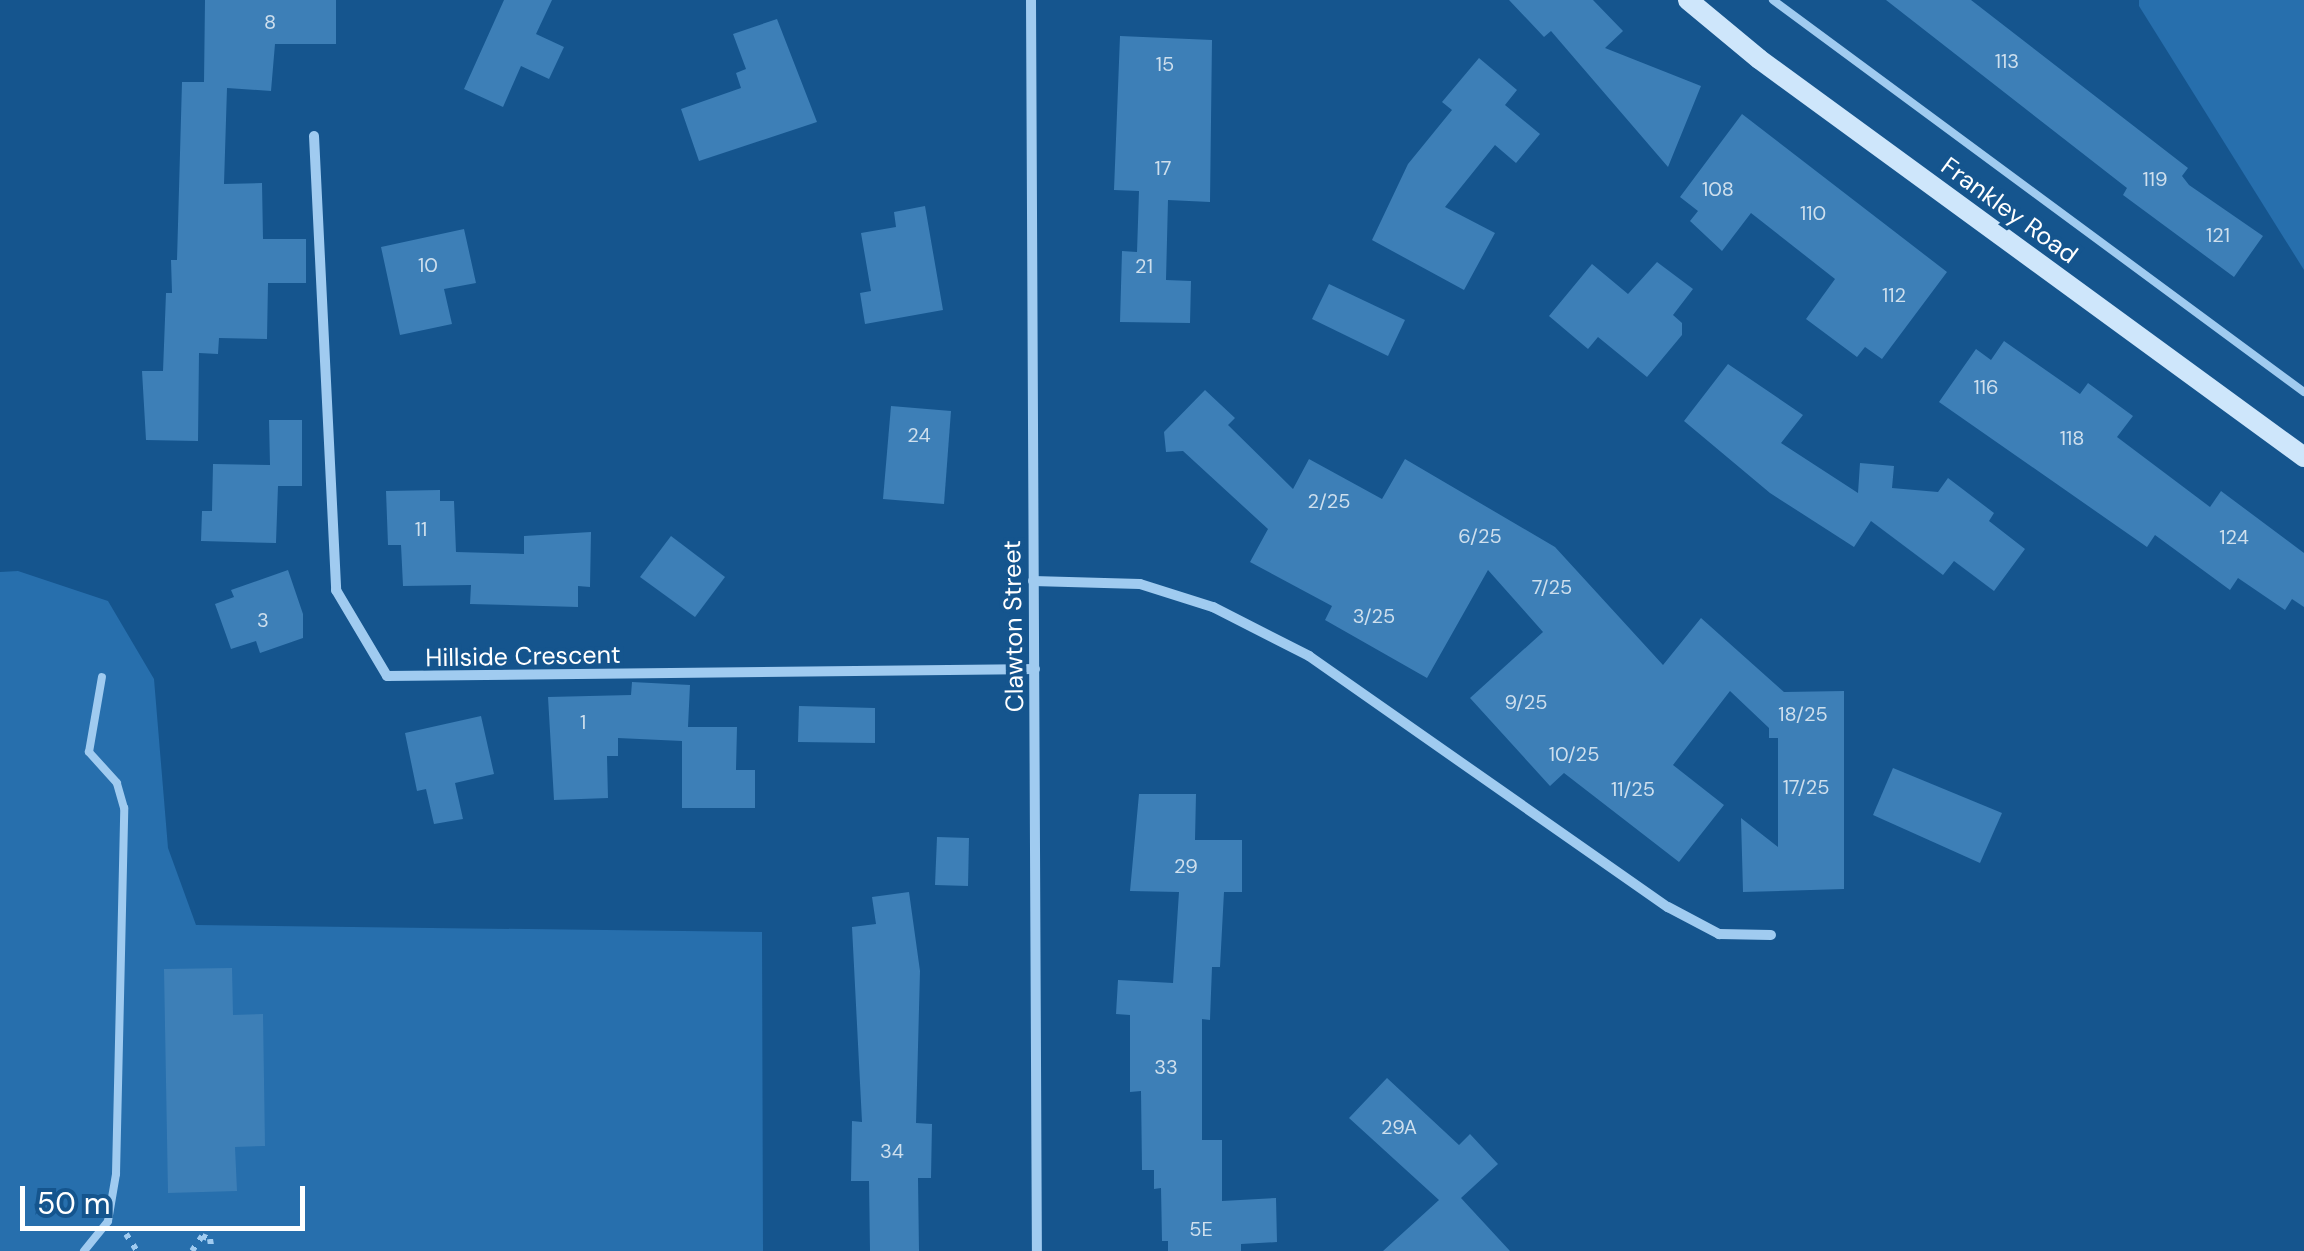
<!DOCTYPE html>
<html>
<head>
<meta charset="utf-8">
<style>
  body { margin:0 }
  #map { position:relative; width:2304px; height:1251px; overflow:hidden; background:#15558e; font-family:"DM Sans",sans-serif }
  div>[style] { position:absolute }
  .green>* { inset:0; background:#276fad }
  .building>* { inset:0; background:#3d7fb7 }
  .path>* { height:6px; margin-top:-3px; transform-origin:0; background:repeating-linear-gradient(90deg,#a0cbf0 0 5px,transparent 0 13px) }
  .lane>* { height:8px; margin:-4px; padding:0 4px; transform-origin:4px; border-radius:4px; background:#a0cbf0 }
  .street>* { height:10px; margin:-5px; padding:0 5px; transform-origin:5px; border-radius:5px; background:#a0cbf0 }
  .secondary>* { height:20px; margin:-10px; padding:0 10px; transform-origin:10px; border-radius:10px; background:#cee6fb }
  span { translate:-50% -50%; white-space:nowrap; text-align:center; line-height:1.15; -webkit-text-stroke:8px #15558e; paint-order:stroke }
  .number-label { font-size:20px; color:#cedfed }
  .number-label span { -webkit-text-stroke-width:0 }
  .street-label { font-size:25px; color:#fff }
  .scale { position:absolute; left:20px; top:1186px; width:285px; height:45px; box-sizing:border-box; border:5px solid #fff; border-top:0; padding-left:12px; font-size:30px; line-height:35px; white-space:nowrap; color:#fff; -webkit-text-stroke:8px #15558e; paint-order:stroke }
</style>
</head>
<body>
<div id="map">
  <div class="green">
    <div style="clip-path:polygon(2139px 0,2304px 0,2304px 270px,2139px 6px)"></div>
    <div style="clip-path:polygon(18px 571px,108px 601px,154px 679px,168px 848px,196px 925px,762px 932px,763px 1251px,0 1251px,0 572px)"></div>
  </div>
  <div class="building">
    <div style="clip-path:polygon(205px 0,336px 0,336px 44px,275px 44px,271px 91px,227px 88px,224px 184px,262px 183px,263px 239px,306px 239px,306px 283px,268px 283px,267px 339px,219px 338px,218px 354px,199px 353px,198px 441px,146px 440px,142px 371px,163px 371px,166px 293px,172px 293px,171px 260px,177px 260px,182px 82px,204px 82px)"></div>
    <div style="clip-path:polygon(504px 0,552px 0,536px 34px,564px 47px,549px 79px,521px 66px,503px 107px,464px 89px)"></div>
    <div style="clip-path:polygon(1509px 0,1593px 0,1623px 31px,1605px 48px,1701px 86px,1668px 167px,1551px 31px,1544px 37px)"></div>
    <div style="clip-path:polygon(1886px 0,1971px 0,2188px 168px,2182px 176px,2189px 185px,2263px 236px,2234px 277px,2123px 195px,2127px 188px)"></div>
    <div style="clip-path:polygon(777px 19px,817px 122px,699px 161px,681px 109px,741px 88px,736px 73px,746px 69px,733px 34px)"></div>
    <div style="clip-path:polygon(1120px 36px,1212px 40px,1210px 202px,1168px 200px,1166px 280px,1191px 281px,1190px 323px,1120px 322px,1122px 251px,1137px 252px,1139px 191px,1114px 190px)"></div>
    <div style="clip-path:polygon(1479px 58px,1517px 90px,1505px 105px,1540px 134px,1516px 163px,1495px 145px,1445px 207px,1495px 233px,1464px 290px,1372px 240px,1408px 164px,1452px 110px,1442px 102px)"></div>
    <div style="clip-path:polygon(1742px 114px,1947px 272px,1882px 359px,1865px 347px,1857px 357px,1806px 319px,1835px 279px,1751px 213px,1722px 251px,1690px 221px,1698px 211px,1680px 197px)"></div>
    <div style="clip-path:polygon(925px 206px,943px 310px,865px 324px,860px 293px,871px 291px,861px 233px,896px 227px,894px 212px)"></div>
    <div style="clip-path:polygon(464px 229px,476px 283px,444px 289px,452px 324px,400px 335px,381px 247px)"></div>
    <div style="clip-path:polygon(1657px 262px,1693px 289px,1673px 315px,1682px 323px,1682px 335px,1647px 377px,1598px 337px,1588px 349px,1549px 316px,1592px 264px,1628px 294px)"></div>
    <div style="clip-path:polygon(1329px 284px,1405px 320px,1388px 356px,1312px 319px)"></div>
    <div style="clip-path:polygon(2004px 341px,2080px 394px,2088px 383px,2133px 416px,2117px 437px,2210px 507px,2221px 491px,2304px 553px,2304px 607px,2292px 599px,2285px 610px,2238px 578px,2230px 590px,2155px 535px,2147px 547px,1939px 402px,1976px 349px,1991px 360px)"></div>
    <div style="clip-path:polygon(1728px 364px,1803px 415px,1781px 443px,1858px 493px,1860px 463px,1894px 466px,1892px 488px,1938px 492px,1948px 478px,1994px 513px,1989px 521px,2025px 549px,1994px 591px,1954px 561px,1943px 575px,1871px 521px,1854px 547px,1770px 493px,1684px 421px)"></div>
    <div style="clip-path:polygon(1205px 390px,1235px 418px,1228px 425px,1293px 489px,1309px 459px,1382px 499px,1405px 459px,1555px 547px,1663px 665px,1701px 618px,1784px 692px,1844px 691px,1844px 889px,1743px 892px,1741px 818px,1778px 847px,1778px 738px,1769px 738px,1769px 728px,1730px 691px,1673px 765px,1724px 805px,1679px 862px,1564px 773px,1550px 786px,1470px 698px,1543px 632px,1488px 570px,1427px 678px,1325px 620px,1332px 606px,1250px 562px,1268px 529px,1183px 451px,1166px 452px,1164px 432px)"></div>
    <div style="clip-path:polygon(891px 406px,951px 411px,944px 504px,883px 499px)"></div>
    <div style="clip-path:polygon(269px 420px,302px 420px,302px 486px,278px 486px,276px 543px,201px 541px,202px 511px,212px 511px,213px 464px,270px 465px)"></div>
    <div style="clip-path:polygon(440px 490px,440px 501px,454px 501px,456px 552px,524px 554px,524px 536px,591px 532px,590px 587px,578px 586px,578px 607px,470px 604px,471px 585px,403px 586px,401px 545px,388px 545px,386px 491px)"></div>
    <div style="clip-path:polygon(671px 536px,725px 577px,695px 617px,640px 577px)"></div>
    <div style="clip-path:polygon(288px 570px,303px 614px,303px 638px,260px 653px,256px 641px,231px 649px,215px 604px,234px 597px,231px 590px)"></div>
    <div style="clip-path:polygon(632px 682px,690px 685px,688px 727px,737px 727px,736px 770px,755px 770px,755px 808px,682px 808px,682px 741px,618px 738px,618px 756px,607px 756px,608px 798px,554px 800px,548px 697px,631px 695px)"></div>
    <div style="clip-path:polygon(799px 706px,875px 708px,875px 743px,798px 742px)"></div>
    <div style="clip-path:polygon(481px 716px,494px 774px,455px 783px,463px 819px,434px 824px,426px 789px,417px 791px,405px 733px)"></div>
    <div style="clip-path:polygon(1893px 768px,2002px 813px,1980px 863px,1873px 815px)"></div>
    <div style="clip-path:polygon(1139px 794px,1196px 794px,1195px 840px,1242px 840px,1242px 892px,1224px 892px,1220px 967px,1212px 967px,1210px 1020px,1202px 1019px,1202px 1140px,1222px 1140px,1222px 1201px,1276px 1198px,1277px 1242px,1241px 1244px,1241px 1251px,1168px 1251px,1168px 1241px,1162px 1241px,1161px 1188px,1154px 1189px,1154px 1170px,1142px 1170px,1141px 1091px,1130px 1092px,1130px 1015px,1116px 1014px,1118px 980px,1173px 983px,1179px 892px,1130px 891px)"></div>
    <div style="clip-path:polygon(937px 837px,969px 838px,968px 886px,935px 885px)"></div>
    <div style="clip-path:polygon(909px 892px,920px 971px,916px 1123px,932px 1124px,931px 1178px,918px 1178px,919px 1251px,870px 1251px,869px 1181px,851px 1181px,852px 1121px,862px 1122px,852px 927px,876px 924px,872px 897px)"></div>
    <div style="clip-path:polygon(232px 968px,233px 1015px,263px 1014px,265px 1146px,235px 1147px,237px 1191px,168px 1193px,164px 969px)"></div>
    <div style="clip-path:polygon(1387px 1078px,1459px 1145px,1470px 1134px,1498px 1164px,1461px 1198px,1510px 1251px,1383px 1251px,1439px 1200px,1349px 1118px)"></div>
  </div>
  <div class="path">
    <div style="left:126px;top:1234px;width:20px;rotate:57deg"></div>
    <div style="left:192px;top:1251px;width:18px;rotate:-56deg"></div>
    <div style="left:202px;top:1236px;width:9px;rotate:21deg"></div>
    <div style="left:210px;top:1239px;width:12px;rotate:81deg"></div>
  </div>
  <div class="lane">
    <div style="left:1773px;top:0;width:660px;rotate:36.44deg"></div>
    <div style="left:84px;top:1251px;width:38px;rotate:-51deg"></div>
    <div style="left:108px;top:1221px;width:48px;rotate:-80.3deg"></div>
    <div style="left:116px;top:1174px;width:366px;rotate:-88.7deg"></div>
    <div style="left:124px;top:808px;width:26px;rotate:-106deg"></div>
    <div style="left:117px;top:783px;width:42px;rotate:-132.1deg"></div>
    <div style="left:89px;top:752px;width:76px;rotate:-80.2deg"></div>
  </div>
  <div class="street">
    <div style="left:1031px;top:0;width:1251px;rotate:89.73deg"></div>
    <div style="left:314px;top:136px;width:455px;rotate:87.2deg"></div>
    <div style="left:336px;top:590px;width:100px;rotate:59.3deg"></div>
    <div style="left:387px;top:676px;width:648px;rotate:-0.62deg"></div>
    <div style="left:1033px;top:581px;width:107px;rotate:1.6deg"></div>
    <div style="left:1140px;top:584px;width:77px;rotate:17.5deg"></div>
    <div style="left:1213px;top:607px;width:108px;rotate:27deg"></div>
    <div style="left:1309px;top:656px;width:438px;rotate:35deg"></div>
    <div style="left:1668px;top:907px;width:58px;rotate:27.9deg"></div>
    <div style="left:1719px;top:934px;width:52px;rotate:1.1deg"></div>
  </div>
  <div class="secondary">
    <div style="left:1688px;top:0;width:92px;rotate:39.7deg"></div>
    <div style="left:1759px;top:59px;width:675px;rotate:36.14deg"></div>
  </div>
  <div class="number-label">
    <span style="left:270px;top:22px">8</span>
    <span style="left:2007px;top:61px">113</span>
    <span style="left:1165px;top:64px">15</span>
    <span style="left:1163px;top:168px">17</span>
    <span style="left:2155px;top:179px">119</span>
    <span style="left:1718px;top:189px">108</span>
    <span style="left:1813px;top:213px">110</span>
    <span style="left:2218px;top:235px">121</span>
    <span style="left:428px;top:265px">10</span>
    <span style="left:1144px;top:266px">21</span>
    <span style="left:1894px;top:295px">112</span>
    <span style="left:1986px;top:387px">116</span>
    <span style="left:919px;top:435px">24</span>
    <span style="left:2072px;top:438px">118</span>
    <span style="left:1329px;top:501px">2/25</span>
    <span style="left:421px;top:529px">11</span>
    <span style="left:1480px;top:536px">6/25</span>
    <span style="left:2234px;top:537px">124</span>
    <span style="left:1552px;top:587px">7/25</span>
    <span style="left:1374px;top:616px">3/25</span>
    <span style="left:263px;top:620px">3</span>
    <span style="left:1526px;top:702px">9/25</span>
    <span style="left:1803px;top:714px">18/25</span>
    <span style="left:583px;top:722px">1</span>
    <span style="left:1574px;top:754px">10/25</span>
    <span style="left:1806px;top:787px">17/25</span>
    <span style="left:1633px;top:789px">11/25</span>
    <span style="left:1186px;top:866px">29</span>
    <span style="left:1166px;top:1067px">33</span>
    <span style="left:1399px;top:1127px">29A</span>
    <span style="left:892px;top:1151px">34</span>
    <span style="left:1201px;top:1229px">5E</span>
  </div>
  <div class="street-label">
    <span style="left:2009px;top:211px;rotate:36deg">Frankley Road</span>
    <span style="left:1014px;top:626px;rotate:-91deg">Clawton Street</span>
    <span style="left:523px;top:657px;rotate:-1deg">Hillside Crescent</span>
  </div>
  <div class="scale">50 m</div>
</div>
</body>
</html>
